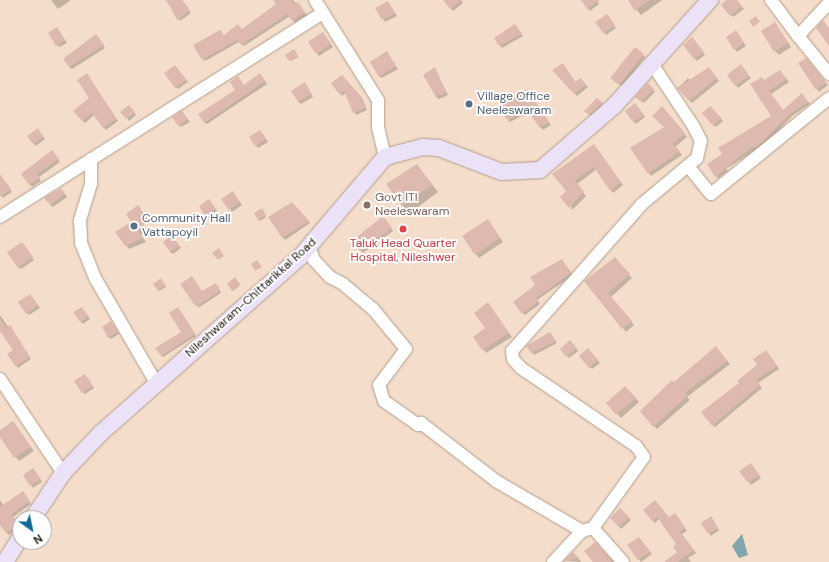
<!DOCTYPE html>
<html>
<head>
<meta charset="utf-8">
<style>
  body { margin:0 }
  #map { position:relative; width:829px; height:562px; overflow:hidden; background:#f4decb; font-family:"DM Sans",sans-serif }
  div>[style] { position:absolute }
  .water>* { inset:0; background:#80a7ae }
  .shadow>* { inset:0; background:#0003 }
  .building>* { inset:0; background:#deb9b0 }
  .roads { filter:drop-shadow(0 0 1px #b39e8c) drop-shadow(0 0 1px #b39e8c) }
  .minor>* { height:12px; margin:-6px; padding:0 6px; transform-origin:6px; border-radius:6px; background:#fff }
  .major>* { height:16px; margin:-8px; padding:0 8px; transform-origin:8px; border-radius:8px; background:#ece2f8 }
  .dots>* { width:11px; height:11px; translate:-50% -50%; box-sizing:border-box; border:2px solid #fff; border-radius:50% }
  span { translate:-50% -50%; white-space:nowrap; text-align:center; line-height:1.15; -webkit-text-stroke:3.5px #fff; paint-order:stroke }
  .service-label { font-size:12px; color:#4e5e75 }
  .left { translate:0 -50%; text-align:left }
  .education-label { font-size:12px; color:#785e54 }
  .health-label { font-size:12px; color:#be3a42 }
  .street-label { font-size:12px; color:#282019 }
  .north { position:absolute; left:12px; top:510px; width:40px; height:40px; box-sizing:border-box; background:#fff; border:1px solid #a9a6a3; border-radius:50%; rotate:147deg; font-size:11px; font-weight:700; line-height:16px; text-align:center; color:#282019 }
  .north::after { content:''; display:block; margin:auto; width:14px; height:18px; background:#0c6998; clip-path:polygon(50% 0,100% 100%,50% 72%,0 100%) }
</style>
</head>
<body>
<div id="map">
  <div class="water">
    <div style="clip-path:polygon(742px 534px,748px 555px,739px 558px,732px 546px)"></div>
  </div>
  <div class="shadow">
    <div style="clip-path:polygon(51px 0,69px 0,70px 1px,58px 9px)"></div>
    <div style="clip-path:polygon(166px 0,182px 0,191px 13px,180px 21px)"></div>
    <div style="clip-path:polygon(274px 0,293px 0,307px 15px,295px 23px,290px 16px,244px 46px,239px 42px,205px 61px,203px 59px,224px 36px,243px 30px,277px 4px)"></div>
    <div style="clip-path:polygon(444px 0,461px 0,463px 3px,453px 11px)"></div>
    <div style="clip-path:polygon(582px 0,596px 0,599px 4px,590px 11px)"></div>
    <div style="clip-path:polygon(629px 0,662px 0,641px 15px)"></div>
    <div style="clip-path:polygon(728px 0,736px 0,744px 9px,733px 17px,722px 5px)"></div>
    <div style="clip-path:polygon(388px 2px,397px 16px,385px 22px,377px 8px)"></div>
    <div style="clip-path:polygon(607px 15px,616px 28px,606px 35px,597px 22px)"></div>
    <div style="clip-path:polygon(775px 23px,791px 47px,779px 55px,775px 51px)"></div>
    <div style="clip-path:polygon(517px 28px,523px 36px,502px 48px,500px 45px)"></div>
    <div style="clip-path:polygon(59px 31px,67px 43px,59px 47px,57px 45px)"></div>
    <div style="clip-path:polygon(738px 34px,746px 46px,737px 52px,735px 49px)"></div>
    <div style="clip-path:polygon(325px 36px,333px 47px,319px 56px,309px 42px)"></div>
    <div style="clip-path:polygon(98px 38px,105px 48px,72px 69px,69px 67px)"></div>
    <div style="clip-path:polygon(695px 41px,705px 55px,697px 61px,684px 45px)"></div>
    <div style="clip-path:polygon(636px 48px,645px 57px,622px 87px,612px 77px)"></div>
    <div style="clip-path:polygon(295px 51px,298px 57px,291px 61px,287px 55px)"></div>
    <div style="clip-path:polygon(387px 53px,398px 69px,382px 78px,379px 76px)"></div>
    <div style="clip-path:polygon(808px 61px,828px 85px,819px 92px,799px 64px)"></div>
    <div style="clip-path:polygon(563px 65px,576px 83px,583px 81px,588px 87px,577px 96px,554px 71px)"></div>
    <div style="clip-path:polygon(175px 66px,188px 82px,178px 89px,176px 87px)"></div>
    <div style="clip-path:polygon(743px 68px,751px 78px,738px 88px,728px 75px)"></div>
    <div style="clip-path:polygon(435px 69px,448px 95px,439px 99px,436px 97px)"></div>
    <div style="clip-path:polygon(711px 71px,719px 81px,692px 103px,678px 88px,688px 78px,691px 81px)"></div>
    <div style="clip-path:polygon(780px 71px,789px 82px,771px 94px,783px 111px,802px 94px,810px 104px,792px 116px,768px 142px,726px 169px,728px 171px,718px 178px,716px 176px,773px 117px,765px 81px)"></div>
    <div style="clip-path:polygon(342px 76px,362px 98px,367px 110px,356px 115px,346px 93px,342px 96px,332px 83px)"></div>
    <div style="clip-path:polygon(89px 77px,118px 121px,106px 130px,94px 115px,85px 123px,74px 111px,91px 98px)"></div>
    <div style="clip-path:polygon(262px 77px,267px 84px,207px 124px,204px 122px,244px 86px)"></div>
    <div style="clip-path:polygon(648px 84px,655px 92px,644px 103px,637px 97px)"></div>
    <div style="clip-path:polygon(307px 86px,313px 97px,301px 104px,298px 102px)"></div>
    <div style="clip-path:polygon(529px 93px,551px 125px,543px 130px,530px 112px,510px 122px,508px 120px)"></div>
    <div style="clip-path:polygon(597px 99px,604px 106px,592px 117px,586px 111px)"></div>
    <div style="clip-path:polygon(638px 107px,645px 117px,636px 124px,626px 111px)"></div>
    <div style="clip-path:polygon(131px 108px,136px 115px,129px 121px,127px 118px)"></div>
    <div style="clip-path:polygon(713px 109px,723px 121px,716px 127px,713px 125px)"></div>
    <div style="clip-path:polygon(665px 111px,687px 137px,675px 147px,682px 155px,651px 176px,649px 173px,665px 127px)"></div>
    <div style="clip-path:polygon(182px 112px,190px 122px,181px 127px,179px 125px)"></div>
    <div style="clip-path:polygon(40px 132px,45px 139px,36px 146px,28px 136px)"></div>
    <div style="clip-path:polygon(262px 133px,268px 142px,258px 148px,250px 137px)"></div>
    <div style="clip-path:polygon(596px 148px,623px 185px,613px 193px,597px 169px,577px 184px,586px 196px,572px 210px,568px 192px,554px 174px)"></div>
    <div style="clip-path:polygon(54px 153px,60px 162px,39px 177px,41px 181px,32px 187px,22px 174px)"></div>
    <div style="clip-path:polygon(417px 165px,438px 192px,410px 213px,402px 205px)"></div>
    <div style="clip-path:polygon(0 178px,12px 192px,3px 198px,0 194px)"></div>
    <div style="clip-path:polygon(63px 191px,67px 197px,53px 207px,50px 205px)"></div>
    <div style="clip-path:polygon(235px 195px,242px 205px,232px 212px,230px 209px)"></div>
    <div style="clip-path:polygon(209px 200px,217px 211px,208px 218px,206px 215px)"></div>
    <div style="clip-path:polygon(292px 203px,310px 223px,285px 240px,270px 218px)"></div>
    <div style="clip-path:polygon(138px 207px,149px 221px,143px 224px,148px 231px,141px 235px,146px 242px,129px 249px,126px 245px)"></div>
    <div style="clip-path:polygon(263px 210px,266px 217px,260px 221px,255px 214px)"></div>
    <div style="clip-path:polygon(385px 219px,393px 231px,363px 253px,361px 250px)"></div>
    <div style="clip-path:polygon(488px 220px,503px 242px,479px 258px,476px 254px)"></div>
    <div style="clip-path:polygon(172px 236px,181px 248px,173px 254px,170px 252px)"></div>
    <div style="clip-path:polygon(24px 245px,34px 260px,21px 269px,18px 267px)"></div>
    <div style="clip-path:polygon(618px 262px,632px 278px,611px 297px,634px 325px,626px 332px,585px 281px)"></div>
    <div style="clip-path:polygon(564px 263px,573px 275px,537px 300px,540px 304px,525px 315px,523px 313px)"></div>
    <div style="clip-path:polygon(235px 279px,240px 285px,233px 291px,228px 284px)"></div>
    <div style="clip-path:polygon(161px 280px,166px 287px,159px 291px,154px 284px)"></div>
    <div style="clip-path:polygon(218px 286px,221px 293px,198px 308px,202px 292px)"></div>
    <div style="clip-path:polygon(32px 297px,40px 308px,29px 315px,27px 313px)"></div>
    <div style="clip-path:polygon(488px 304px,512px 337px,486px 353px,474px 338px,486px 329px)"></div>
    <div style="clip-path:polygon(84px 310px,90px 319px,83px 324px,74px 313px)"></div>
    <div style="clip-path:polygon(180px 310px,196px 336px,163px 357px,161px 355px,182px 332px)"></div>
    <div style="clip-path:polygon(0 315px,31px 359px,18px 368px,9px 355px,15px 351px,0 329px)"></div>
    <div style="clip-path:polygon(111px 322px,119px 334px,111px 339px,109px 337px)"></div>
    <div style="clip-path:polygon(551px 335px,557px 343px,534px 355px,528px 346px)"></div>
    <div style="clip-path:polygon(573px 344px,578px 351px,569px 358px,561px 349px)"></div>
    <div style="clip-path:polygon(588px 349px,600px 363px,592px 369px,580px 356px)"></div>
    <div style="clip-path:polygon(719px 351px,730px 364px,687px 397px,690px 400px,657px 429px,654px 426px,674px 383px)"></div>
    <div style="clip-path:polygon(768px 353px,779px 369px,758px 383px,762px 388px,715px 427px,713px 425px,741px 383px)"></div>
    <div style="clip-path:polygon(87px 378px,94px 388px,85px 394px,83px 392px)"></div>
    <div style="clip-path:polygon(629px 391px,639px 402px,621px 418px,607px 403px)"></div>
    <div style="clip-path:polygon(13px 422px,34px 451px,19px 461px,0 436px)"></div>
    <div style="clip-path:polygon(753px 466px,761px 478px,751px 485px,749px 482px)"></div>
    <div style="clip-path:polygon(35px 472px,42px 482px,33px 488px,24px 475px)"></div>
    <div style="clip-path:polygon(25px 495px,31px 504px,13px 517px,20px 527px,9px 535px,0 525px,0 500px,4px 506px)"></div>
    <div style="clip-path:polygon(620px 509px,631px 520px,621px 529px,611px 518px)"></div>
    <div style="clip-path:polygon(644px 510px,669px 518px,678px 517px,687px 531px,682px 534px,696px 553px,688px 558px,691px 562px,665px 562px,679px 553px,678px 545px,660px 518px,655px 523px)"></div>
    <div style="clip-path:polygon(713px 520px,719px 530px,711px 536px,709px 533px)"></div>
    <div style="clip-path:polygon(639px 538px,652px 554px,641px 562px,629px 546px)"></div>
    <div style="clip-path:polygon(595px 543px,614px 562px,594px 562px)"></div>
    <div style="clip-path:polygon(573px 553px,581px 561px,580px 562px,566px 561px)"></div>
  </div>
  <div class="building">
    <div style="clip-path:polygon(167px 0,182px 0,190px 10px,177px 20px)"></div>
    <div style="clip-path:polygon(273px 0,291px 0,294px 4px,298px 2px,305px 12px,292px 21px,287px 14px,241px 45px,237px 40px,202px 60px,193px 45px,220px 30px,224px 35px,238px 24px,242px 29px,276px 4px)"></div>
    <div style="clip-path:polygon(443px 0,462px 0,450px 9px)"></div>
    <div style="clip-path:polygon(581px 0,600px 0,587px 9px)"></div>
    <div style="clip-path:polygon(628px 0,650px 0,635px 11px)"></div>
    <div style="clip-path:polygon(726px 0,737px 0,742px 6px,730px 16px,721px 5px)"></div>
    <div style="clip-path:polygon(388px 1px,395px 13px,382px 20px,375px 8px)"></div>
    <div style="clip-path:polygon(607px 14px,615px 25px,603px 33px,595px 22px)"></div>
    <div style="clip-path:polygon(756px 16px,760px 22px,753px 27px,749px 21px)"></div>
    <div style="clip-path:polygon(823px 20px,829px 28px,829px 46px,816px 28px)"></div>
    <div style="clip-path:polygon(775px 22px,788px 43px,774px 52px,761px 31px)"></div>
    <div style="clip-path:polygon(515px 24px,522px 34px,499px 46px,494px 38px)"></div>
    <div style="clip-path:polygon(57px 27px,65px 40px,56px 46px,48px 33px)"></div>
    <div style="clip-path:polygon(736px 30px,744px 43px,734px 50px,726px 37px)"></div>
    <div style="clip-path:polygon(323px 32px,331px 44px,316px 54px,308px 42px)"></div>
    <div style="clip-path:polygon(96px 34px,104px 45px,69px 67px,63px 59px)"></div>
    <div style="clip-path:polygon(692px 37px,704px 52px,694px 59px,683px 45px)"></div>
    <div style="clip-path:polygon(635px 47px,644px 54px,619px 85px,610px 78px)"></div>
    <div style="clip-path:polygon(294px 49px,298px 56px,289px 61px,285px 55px)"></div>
    <div style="clip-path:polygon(387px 51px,396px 66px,379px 77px,370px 62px)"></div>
    <div style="clip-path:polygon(806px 58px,826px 83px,816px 90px,798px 63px)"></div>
    <div style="clip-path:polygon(563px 63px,575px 82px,581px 78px,586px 85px,574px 94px,552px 70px)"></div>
    <div style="clip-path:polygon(741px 64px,749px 76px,735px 86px,727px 75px)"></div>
    <div style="clip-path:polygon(175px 65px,186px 80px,175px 88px,164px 73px)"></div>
    <div style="clip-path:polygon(435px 67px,446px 92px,436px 97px,423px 75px)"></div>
    <div style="clip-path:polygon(709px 67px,717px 78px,689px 101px,677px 88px)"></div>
    <div style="clip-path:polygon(780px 70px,787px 79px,769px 91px,783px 110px,802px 93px,808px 102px,790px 114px,755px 149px,753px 146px,715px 177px,707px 164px,722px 154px,718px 148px,771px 116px,750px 84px,762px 77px,764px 80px)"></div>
    <div style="clip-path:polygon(87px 73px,116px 119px,103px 128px,92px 113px,82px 121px,73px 111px,89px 98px,77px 80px)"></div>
    <div style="clip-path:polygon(260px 73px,265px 81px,204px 123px,198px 114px,235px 90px,230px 82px,238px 76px,244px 85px)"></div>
    <div style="clip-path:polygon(342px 75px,360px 95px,365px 108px,353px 113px,344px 91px,339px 94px,331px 83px)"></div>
    <div style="clip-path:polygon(305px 82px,311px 94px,298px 102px,291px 91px)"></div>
    <div style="clip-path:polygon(648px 83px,654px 89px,641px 102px,635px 97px)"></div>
    <div style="clip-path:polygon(527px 89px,549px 122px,540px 128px,527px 110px,507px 120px,498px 107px)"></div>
    <div style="clip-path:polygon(597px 98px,603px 103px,589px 115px,584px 111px)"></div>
    <div style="clip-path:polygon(635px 103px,644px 115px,633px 122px,625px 111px)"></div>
    <div style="clip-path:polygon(129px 105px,135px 112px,126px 119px,120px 112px)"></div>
    <div style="clip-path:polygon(662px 106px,685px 133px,673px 144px,680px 151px,648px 174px,630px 148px,664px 127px,652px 116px)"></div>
    <div style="clip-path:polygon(710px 106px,721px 118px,713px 126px,702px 113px)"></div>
    <div style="clip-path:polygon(182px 111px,188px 119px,178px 126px,172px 117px)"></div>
    <div style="clip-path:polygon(38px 128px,43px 137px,33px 144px,27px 136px)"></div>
    <div style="clip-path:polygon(260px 130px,266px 139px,255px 146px,249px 137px)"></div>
    <div style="clip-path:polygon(594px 144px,621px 182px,610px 191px,594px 167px,575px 180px,584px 192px,569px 208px,560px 197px,566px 191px,552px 174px)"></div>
    <div style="clip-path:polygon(52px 150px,59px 159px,37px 174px,40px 178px,29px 185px,21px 174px)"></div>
    <div style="clip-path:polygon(417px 164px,432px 185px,402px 206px,386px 184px)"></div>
    <div style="clip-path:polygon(0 174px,11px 189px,0 197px)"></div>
    <div style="clip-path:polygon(61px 188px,65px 194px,50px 205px,44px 198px)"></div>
    <div style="clip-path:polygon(233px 191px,240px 202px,229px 210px,221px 199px)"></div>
    <div style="clip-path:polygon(209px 199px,216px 209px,205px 216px,199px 206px)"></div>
    <div style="clip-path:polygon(292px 202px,309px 221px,282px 238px,268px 217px)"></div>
    <div style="clip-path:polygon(138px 205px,146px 217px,140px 220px,145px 227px,138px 231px,143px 238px,125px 246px,115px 232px,131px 222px,126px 214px)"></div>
    <div style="clip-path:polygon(262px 208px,266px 215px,258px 220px,254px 213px)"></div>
    <div style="clip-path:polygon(383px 216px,392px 228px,360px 251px,352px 241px)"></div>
    <div style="clip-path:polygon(488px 219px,500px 238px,475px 255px,462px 236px)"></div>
    <div style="clip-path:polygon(172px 235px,179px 246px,170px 252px,163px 242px)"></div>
    <div style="clip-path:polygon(22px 242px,33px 257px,18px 268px,7px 252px)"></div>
    <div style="clip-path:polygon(219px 248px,224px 256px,218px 260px,212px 253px)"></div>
    <div style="clip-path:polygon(615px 257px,630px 274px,608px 293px,632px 321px,622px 329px,584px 281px)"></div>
    <div style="clip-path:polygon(562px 259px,571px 273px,536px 298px,539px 301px,522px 314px,513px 302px,535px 285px,530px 277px)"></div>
    <div style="clip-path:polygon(257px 260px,262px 267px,255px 271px,251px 264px)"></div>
    <div style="clip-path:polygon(192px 276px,202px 291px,216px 283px,220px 291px,196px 307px,180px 284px)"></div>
    <div style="clip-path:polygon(235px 277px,240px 284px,232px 291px,227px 284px)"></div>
    <div style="clip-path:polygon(161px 278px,165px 285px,158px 291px,153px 284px)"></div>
    <div style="clip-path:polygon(30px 294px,38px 305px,26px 314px,18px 302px)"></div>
    <div style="clip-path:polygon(488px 302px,509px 333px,482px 350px,473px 337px,485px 328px,474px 313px)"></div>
    <div style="clip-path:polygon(82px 307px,88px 317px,80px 322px,73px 312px)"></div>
    <div style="clip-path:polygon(178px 307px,195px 334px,161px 356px,155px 348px,181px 332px,169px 313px)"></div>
    <div style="clip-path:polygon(0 318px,6px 328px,10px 325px,30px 357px,15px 366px,7px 354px,13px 350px,0 331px)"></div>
    <div style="clip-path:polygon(111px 321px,118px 332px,108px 338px,102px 327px)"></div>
    <div style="clip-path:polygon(550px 332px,556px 341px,531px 353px,526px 346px)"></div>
    <div style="clip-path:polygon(570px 340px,577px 348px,566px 357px,560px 349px)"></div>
    <div style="clip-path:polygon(716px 346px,727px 361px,685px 393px,687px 396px,653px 427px,640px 411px,672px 380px,674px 382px)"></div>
    <div style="clip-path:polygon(588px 348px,598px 360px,589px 368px,579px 356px)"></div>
    <div style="clip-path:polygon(766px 350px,777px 366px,756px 380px,760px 385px,712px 426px,701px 412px,739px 383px,737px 381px,757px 365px,753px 359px)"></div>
    <div style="clip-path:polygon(85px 374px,93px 386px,82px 393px,74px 381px)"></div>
    <div style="clip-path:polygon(625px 386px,636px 398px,616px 415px,606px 403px)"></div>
    <div style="clip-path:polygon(13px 421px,31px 447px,14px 458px,0 437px,0 430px)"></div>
    <div style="clip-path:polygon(751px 463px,759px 475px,748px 483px,739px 471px)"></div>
    <div style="clip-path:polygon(33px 468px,41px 479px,30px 486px,23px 475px)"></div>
    <div style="clip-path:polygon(23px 491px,30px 501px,12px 514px,19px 524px,6px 533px,0 525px,0 507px)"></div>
    <div style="clip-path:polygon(655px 500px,669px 517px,675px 513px,685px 528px,680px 532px,694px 550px,678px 562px,664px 562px,677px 552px,673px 547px,676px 544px,657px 517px,652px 521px,643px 510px)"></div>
    <div style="clip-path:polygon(620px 508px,629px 517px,619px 527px,610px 518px)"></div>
    <div style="clip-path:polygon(711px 516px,718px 528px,708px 534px,701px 523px)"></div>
    <div style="clip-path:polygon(639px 537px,650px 552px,638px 560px,627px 545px)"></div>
    <div style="clip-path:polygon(595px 542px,608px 557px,613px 562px,593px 562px,584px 551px)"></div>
    <div style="clip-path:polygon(573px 552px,579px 558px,563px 562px)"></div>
  </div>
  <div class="roads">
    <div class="minor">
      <div style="left:315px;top:0;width:118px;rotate:57.8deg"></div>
      <div style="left:378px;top:100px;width:27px;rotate:90deg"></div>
      <div style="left:378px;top:127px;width:31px;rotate:77deg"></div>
      <div style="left:771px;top:0;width:45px;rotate:53.1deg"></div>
      <div style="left:798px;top:36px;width:45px;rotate:-46.8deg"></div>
      <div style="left:798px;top:36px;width:49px;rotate:50.8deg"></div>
      <div style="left:91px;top:159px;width:25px;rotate:90deg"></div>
      <div style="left:91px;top:184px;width:39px;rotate:107deg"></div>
      <div style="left:80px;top:221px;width:22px;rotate:87deg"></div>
      <div style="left:81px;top:243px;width:38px;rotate:68deg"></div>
      <div style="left:95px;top:278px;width:119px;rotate:59.8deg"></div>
      <div style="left:688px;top:166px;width:36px;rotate:51deg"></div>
      <div style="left:711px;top:194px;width:152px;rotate:-39.1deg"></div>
      <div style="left:0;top:217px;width:382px;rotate:-32.3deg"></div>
      <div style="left:309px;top:247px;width:14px;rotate:69deg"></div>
      <div style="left:314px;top:260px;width:23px;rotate:47deg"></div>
      <div style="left:330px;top:277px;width:15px;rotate:28deg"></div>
      <div style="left:343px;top:284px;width:39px;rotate:40deg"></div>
      <div style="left:373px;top:309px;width:52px;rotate:50.5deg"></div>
      <div style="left:406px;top:349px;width:45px;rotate:126.9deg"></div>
      <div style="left:379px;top:385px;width:17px;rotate:73deg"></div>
      <div style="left:384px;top:401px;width:42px;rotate:35.2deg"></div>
      <div style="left:418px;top:425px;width:4px;rotate:-34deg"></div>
      <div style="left:421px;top:423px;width:95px;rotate:37.7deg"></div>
      <div style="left:496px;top:481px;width:99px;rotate:30.2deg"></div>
      <div style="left:0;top:379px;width:113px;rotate:56.2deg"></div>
      <div style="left:593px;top:528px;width:45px;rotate:48.6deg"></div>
      <div style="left:553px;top:562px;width:42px;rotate:-46.9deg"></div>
      <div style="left:582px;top:531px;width:11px;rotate:-15deg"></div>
      <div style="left:593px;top:528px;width:87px;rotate:-54.3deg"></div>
      <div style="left:644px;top:457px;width:14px;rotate:-126deg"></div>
      <div style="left:636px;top:446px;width:139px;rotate:-145.9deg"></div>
      <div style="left:521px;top:368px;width:12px;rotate:-132deg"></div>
      <div style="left:513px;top:359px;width:8px;rotate:-97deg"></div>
      <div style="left:512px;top:351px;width:196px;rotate:-48.5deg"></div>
      <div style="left:642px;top:204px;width:72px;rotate:-39.9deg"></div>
      <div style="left:697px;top:158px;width:17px;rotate:-77deg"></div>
      <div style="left:701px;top:141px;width:16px;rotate:-117deg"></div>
      <div style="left:694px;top:127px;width:76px;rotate:-123.7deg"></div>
    </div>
    <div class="major">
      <div style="left:33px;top:518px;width:54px;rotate:-56.3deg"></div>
      <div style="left:63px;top:473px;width:55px;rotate:-46.5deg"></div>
      <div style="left:101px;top:433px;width:266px;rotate:-41.5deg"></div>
      <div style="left:300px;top:257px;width:131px;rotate:-49.6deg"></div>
      <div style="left:385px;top:157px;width:38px;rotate:-15deg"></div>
      <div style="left:422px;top:147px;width:17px;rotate:3deg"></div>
      <div style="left:439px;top:148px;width:67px;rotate:20.9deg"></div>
      <div style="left:502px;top:172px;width:38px;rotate:-3deg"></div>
      <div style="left:540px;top:170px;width:99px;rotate:-40.9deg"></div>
      <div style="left:615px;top:105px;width:142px;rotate:-47.9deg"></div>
      <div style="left:5px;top:562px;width:28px;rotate:-58deg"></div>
    </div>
  </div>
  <div class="dots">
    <div style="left:469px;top:104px;background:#5c6f8a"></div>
    <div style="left:367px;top:205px;background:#8d6e63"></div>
    <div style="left:134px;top:226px;background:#5c6f8a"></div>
    <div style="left:403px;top:229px;background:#e0444e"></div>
  </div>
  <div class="service-label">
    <span class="left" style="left:477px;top:104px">Village Office<br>Neeleswaram</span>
    <span class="left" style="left:142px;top:226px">Community Hall<br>Vattapoyil</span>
  </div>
  <div class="education-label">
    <span class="left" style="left:375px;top:205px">Govt ITI<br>Neeleswaram</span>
  </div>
  <div class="health-label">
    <span style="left:403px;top:251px">Taluk Head Quarter<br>Hospital, Nileshwer</span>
  </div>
  <div class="street-label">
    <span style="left:251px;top:298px;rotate:-42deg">Nileshwaram-Chittarikkal Road</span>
  </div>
  <div class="north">N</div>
</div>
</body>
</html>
